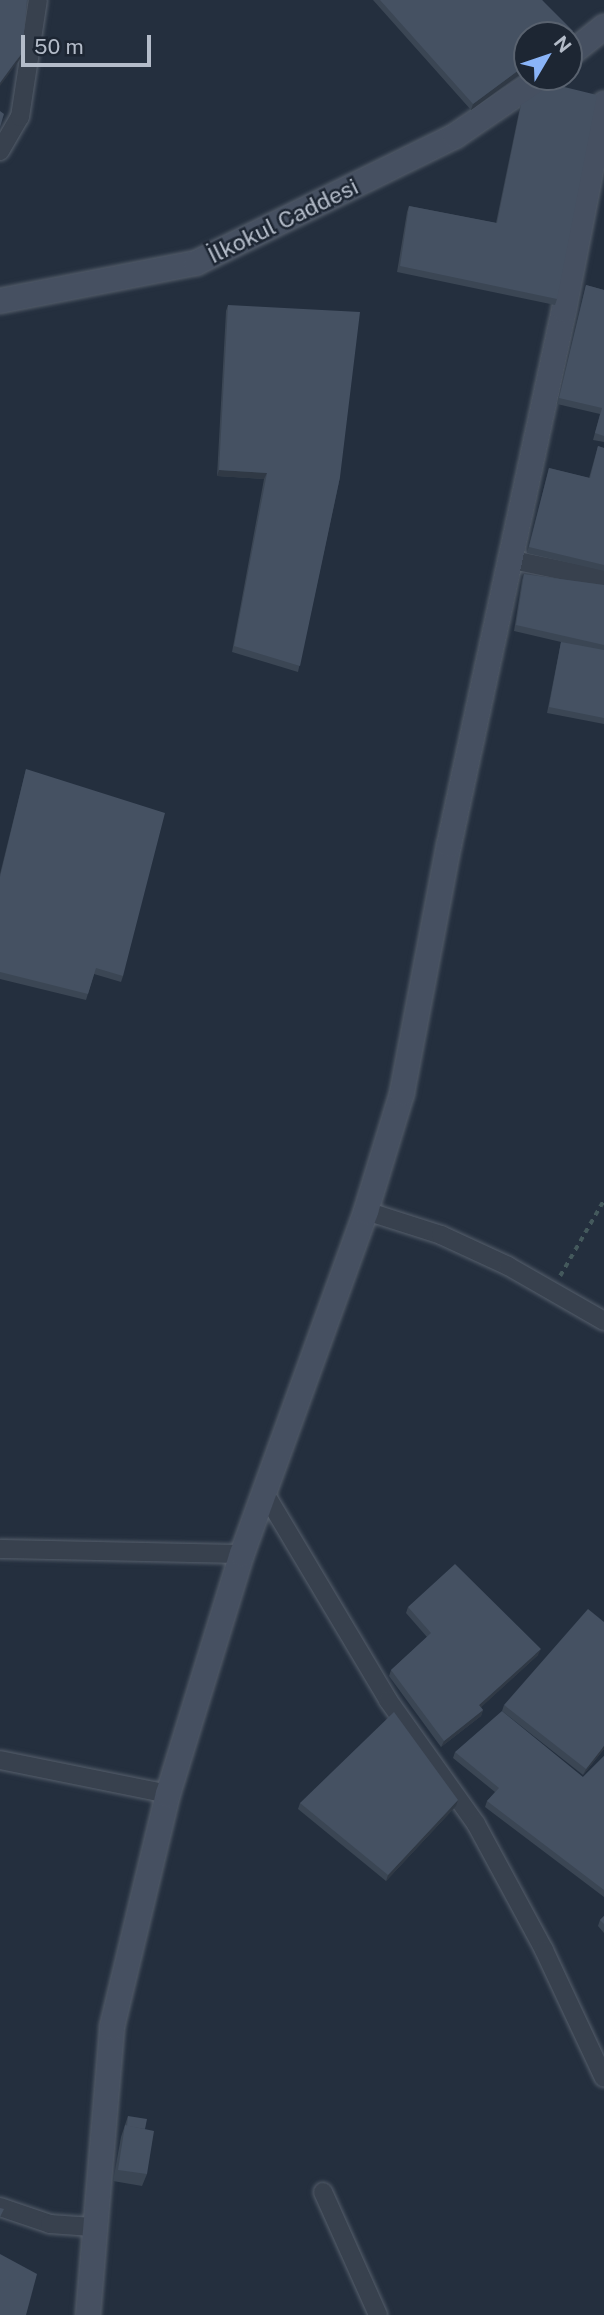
<!DOCTYPE html>
<html>
<head>
<meta charset="utf-8">
<style>
  body { margin:0 }
  #map { position:relative; width:604px; height:2315px; overflow:hidden; background:#242f3e; font-family:"Public Sans",sans-serif }
  div>[style] { position:absolute }
  .path>* { height:3.5px; margin-top:-1.75px; transform-origin:0; background:repeating-linear-gradient(90deg,#44595c 0 5px,transparent 0 10px) }
  .roads { filter:drop-shadow(0 0 2px #565f6c) drop-shadow(0 0 2px #565f6c) }
  .street>* { height:18px; margin:-9px; padding:0 9px; transform-origin:9px; border-radius:9px; background:#38414e }
  .secondary>* { height:24px; margin:-12px; padding:0 12px; transform-origin:12px; border-radius:12px; background:#465061 }
  .wall>* { inset:0; background:#3b4654 }
  .shaded-wall>* { inset:0; background:#303945 }
  .building>* { inset:0; background:#455162 }
  span { translate:-50% -50%; white-space:nowrap; text-align:center; line-height:1.15; -webkit-text-stroke:5px #1d2633; paint-order:stroke }
  .street-label { font-size:23px; color:#b4bcc9 }
  .north { position:absolute; left:513px; top:21px; width:70px; height:70px; box-sizing:border-box; background:#1d2633; border:2px solid #59626f; border-radius:50%; rotate:51deg; font-size:19px; font-weight:700; line-height:28px; text-align:center; color:#b4bcc9 }
  .north::after { content:''; display:block; margin:auto; width:24px; height:32px; background:#8ab4f8; clip-path:polygon(50% 0,100% 100%,50% 72%,0 100%) }
  .scale { position:absolute; left:21px; top:35px; width:130px; height:32px; box-sizing:border-box; border:4px solid #b4bcc9; border-top:0; padding-left:9px; font-size:21px; line-height:24px; white-space:nowrap; color:#b4bcc9; -webkit-text-stroke:5px #1d2633; paint-order:stroke }
</style>
</head>
<body>
<div id="map">
  <div class="path">
    <div style="left:560px;top:1276px;width:88px;rotate:-59.9deg"></div>
  </div>
  <div class="roads">
    <div class="street">
      <div style="left:0;top:151px;width:39px;rotate:-60deg"></div>
      <div style="left:20px;top:117px;width:118px;rotate:-81.3deg"></div>
      <div style="left:508px;top:559px;width:98px;rotate:11.8deg"></div>
      <div style="left:366px;top:1211px;width:79px;rotate:17.7deg"></div>
      <div style="left:441px;top:1235px;width:74px;rotate:24.8deg"></div>
      <div style="left:508px;top:1266px;width:111px;rotate:29.8deg"></div>
      <div style="left:263px;top:1490px;width:244px;rotate:59.2deg"></div>
      <div style="left:388px;top:1700px;width:152px;rotate:54.6deg"></div>
      <div style="left:476px;top:1824px;width:143px;rotate:61.6deg"></div>
      <div style="left:544px;top:1950px;width:141px;rotate:64.9deg"></div>
      <div style="left:0;top:1549px;width:242px;rotate:1.2deg"></div>
      <div style="left:0;top:1760px;width:171px;rotate:11.4deg"></div>
      <div style="left:323px;top:2192px;width:135px;rotate:65.9deg"></div>
      <div style="left:0;top:2207px;width:53px;rotate:18.8deg"></div>
      <div style="left:50px;top:2224px;width:42px;rotate:4.1deg"></div>
    </div>
    <div class="secondary">
      <div style="left:569px;top:55px;width:45px;rotate:-38.7deg"></div>
      <div style="left:0;top:301px;width:200px;rotate:-11deg"></div>
      <div style="left:196px;top:263px;width:288px;rotate:-26.1deg"></div>
      <div style="left:455px;top:136px;width:105px;rotate:-34.1deg"></div>
      <div style="left:88px;top:2315px;width:289px;rotate:-85.2deg"></div>
      <div style="left:112px;top:2027px;width:240px;rotate:-76.5deg"></div>
      <div style="left:168px;top:1794px;width:251px;rotate:-72.9deg"></div>
      <div style="left:242px;top:1554px;width:365px;rotate:-70.1deg"></div>
      <div style="left:366px;top:1211px;width:123px;rotate:-73deg"></div>
      <div style="left:402px;top:1093px;width:252px;rotate:-79.3deg"></div>
      <div style="left:449px;top:845px;width:547px;rotate:-77.87deg"></div>
      <div style="left:564px;top:310px;width:210px;rotate:-79deg"></div>
    </div>
  </div>
  <div class="wall">
    <div style="clip-path:polygon(373px 0,542px 0,571px 37px,569px 38px,569px 35px,471px 110px)"></div>
    <div style="clip-path:polygon(521px 105px,557px 299px,555px 305px,397px 272px,407px 212px,409px 206px,496px 223px,519px 112px)"></div>
    <div style="clip-path:polygon(586px 285px,604px 290px,604px 442px,593px 440px,600px 414px,557px 404px)"></div>
    <div style="clip-path:polygon(228px 305px,340px 477px,298px 672px,232px 652px,264px 479px,217px 476px,226px 311px)"></div>
    <div style="clip-path:polygon(598px 446px,604px 448px,604px 571px,527px 553px,549px 468px,589px 478px)"></div>
    <div style="clip-path:polygon(524px 574px,604px 585px,604px 724px,547px 713px,561px 642px,514px 631px,522px 580px)"></div>
    <div style="clip-path:polygon(26px 769px,123px 976px,121px 982px,94px 974px,86px 1000px,0 979px,0 874px)"></div>
    <div style="clip-path:polygon(408px 1607px,538px 1655px,481px 1707px,483px 1710px,481px 1716px,441px 1747px,389px 1676px,391px 1670px,427px 1637px,406px 1613px)"></div>
    <div style="clip-path:polygon(504px 1705px,604px 1749px,583px 1775px,502px 1711px)"></div>
    <div style="clip-path:polygon(455px 1752px,583px 1777px,604px 1756px,604px 1897px,485px 1807px,487px 1801px,495px 1792px,453px 1758px)"></div>
    <div style="clip-path:polygon(300px 1803px,456px 1806px,386px 1881px,298px 1809px)"></div>
    <div style="clip-path:polygon(604px 1916px,604px 1933px,598px 1926px,600px 1920px)"></div>
    <div style="clip-path:polygon(128px 2116px,145px 2129px,147px 2174px,142px 2186px,113px 2181px,121px 2137px)"></div>
  </div>
  <div class="shaded-wall">
    <div style="clip-path:polygon(22px 53px,20px 59px,0 86px,0 83px)"></div>
    <div style="clip-path:polygon(527px 64px,527px 69px,471px 110px,473px 104px)"></div>
    <div style="clip-path:polygon(219px 470px,267px 473px,264px 479px,217px 476px)"></div>
    <div style="clip-path:polygon(541px 1649px,538px 1655px,477px 1711px,479px 1705px)"></div>
    <div style="clip-path:polygon(483px 1710px,481px 1716px,441px 1747px,444px 1741px)"></div>
    <div style="clip-path:polygon(604px 1746px,604px 1749px,583px 1775px,586px 1769px)"></div>
    <div style="clip-path:polygon(458px 1800px,456px 1806px,386px 1881px,388px 1875px)"></div>
  </div>
  <div class="building">
    <div style="clip-path:polygon(0 0,27px 0,22px 53px,0 83px)"></div>
    <div style="clip-path:polygon(380px 0,542px 0,573px 31px,567px 35px,527px 35px,527px 64px,473px 104px)"></div>
    <div style="clip-path:polygon(552px 84px,597px 95px,557px 299px,400px 266px,409px 206px,497px 223px,521px 105px)"></div>
    <div style="clip-path:polygon(0 111px,4px 114px,0 127px)"></div>
    <div style="clip-path:polygon(586px 285px,604px 290px,604px 436px,595px 433px,602px 408px,559px 398px)"></div>
    <div style="clip-path:polygon(228px 305px,360px 312px,340px 477px,300px 666px,234px 646px,267px 473px,219px 470px)"></div>
    <div style="clip-path:polygon(598px 446px,604px 448px,604px 565px,529px 547px,549px 468px,590px 478px)"></div>
    <div style="clip-path:polygon(524px 574px,604px 585px,604px 645px,516px 625px)"></div>
    <div style="clip-path:polygon(561px 642px,604px 650px,604px 718px,549px 707px)"></div>
    <div style="clip-path:polygon(26px 769px,165px 813px,123px 976px,96px 968px,88px 994px,0 972px,0 877px)"></div>
    <div style="clip-path:polygon(455px 1564px,541px 1649px,479px 1705px,483px 1710px,444px 1741px,391px 1670px,431px 1633px,408px 1607px)"></div>
    <div style="clip-path:polygon(588px 1609px,604px 1622px,604px 1746px,586px 1769px,504px 1705px)"></div>
    <div style="clip-path:polygon(502px 1711px,583px 1777px,604px 1756px,604px 1890px,487px 1801px,499px 1788px,455px 1752px)"></div>
    <div style="clip-path:polygon(394px 1712px,458px 1800px,388px 1875px,300px 1803px)"></div>
    <div style="clip-path:polygon(604px 1916px,604px 1924px,600px 1920px)"></div>
    <div style="clip-path:polygon(128px 2116px,147px 2119px,145px 2129px,127px 2126px)"></div>
    <div style="clip-path:polygon(125px 2125px,154px 2131px,147px 2174px,118px 2170px)"></div>
    <div style="clip-path:polygon(0 2208px,4px 2209px,0 2217px)"></div>
    <div style="clip-path:polygon(0 2254px,37px 2274px,26px 2315px,0 2315px)"></div>
  </div>
  <div class="street-label">
    <span style="left:283px;top:221px;rotate:-26deg">İlkokul Caddesi</span>
  </div>
  <div class="north">N</div>
  <div class="scale">50 m</div>
</div>
</body>
</html>
